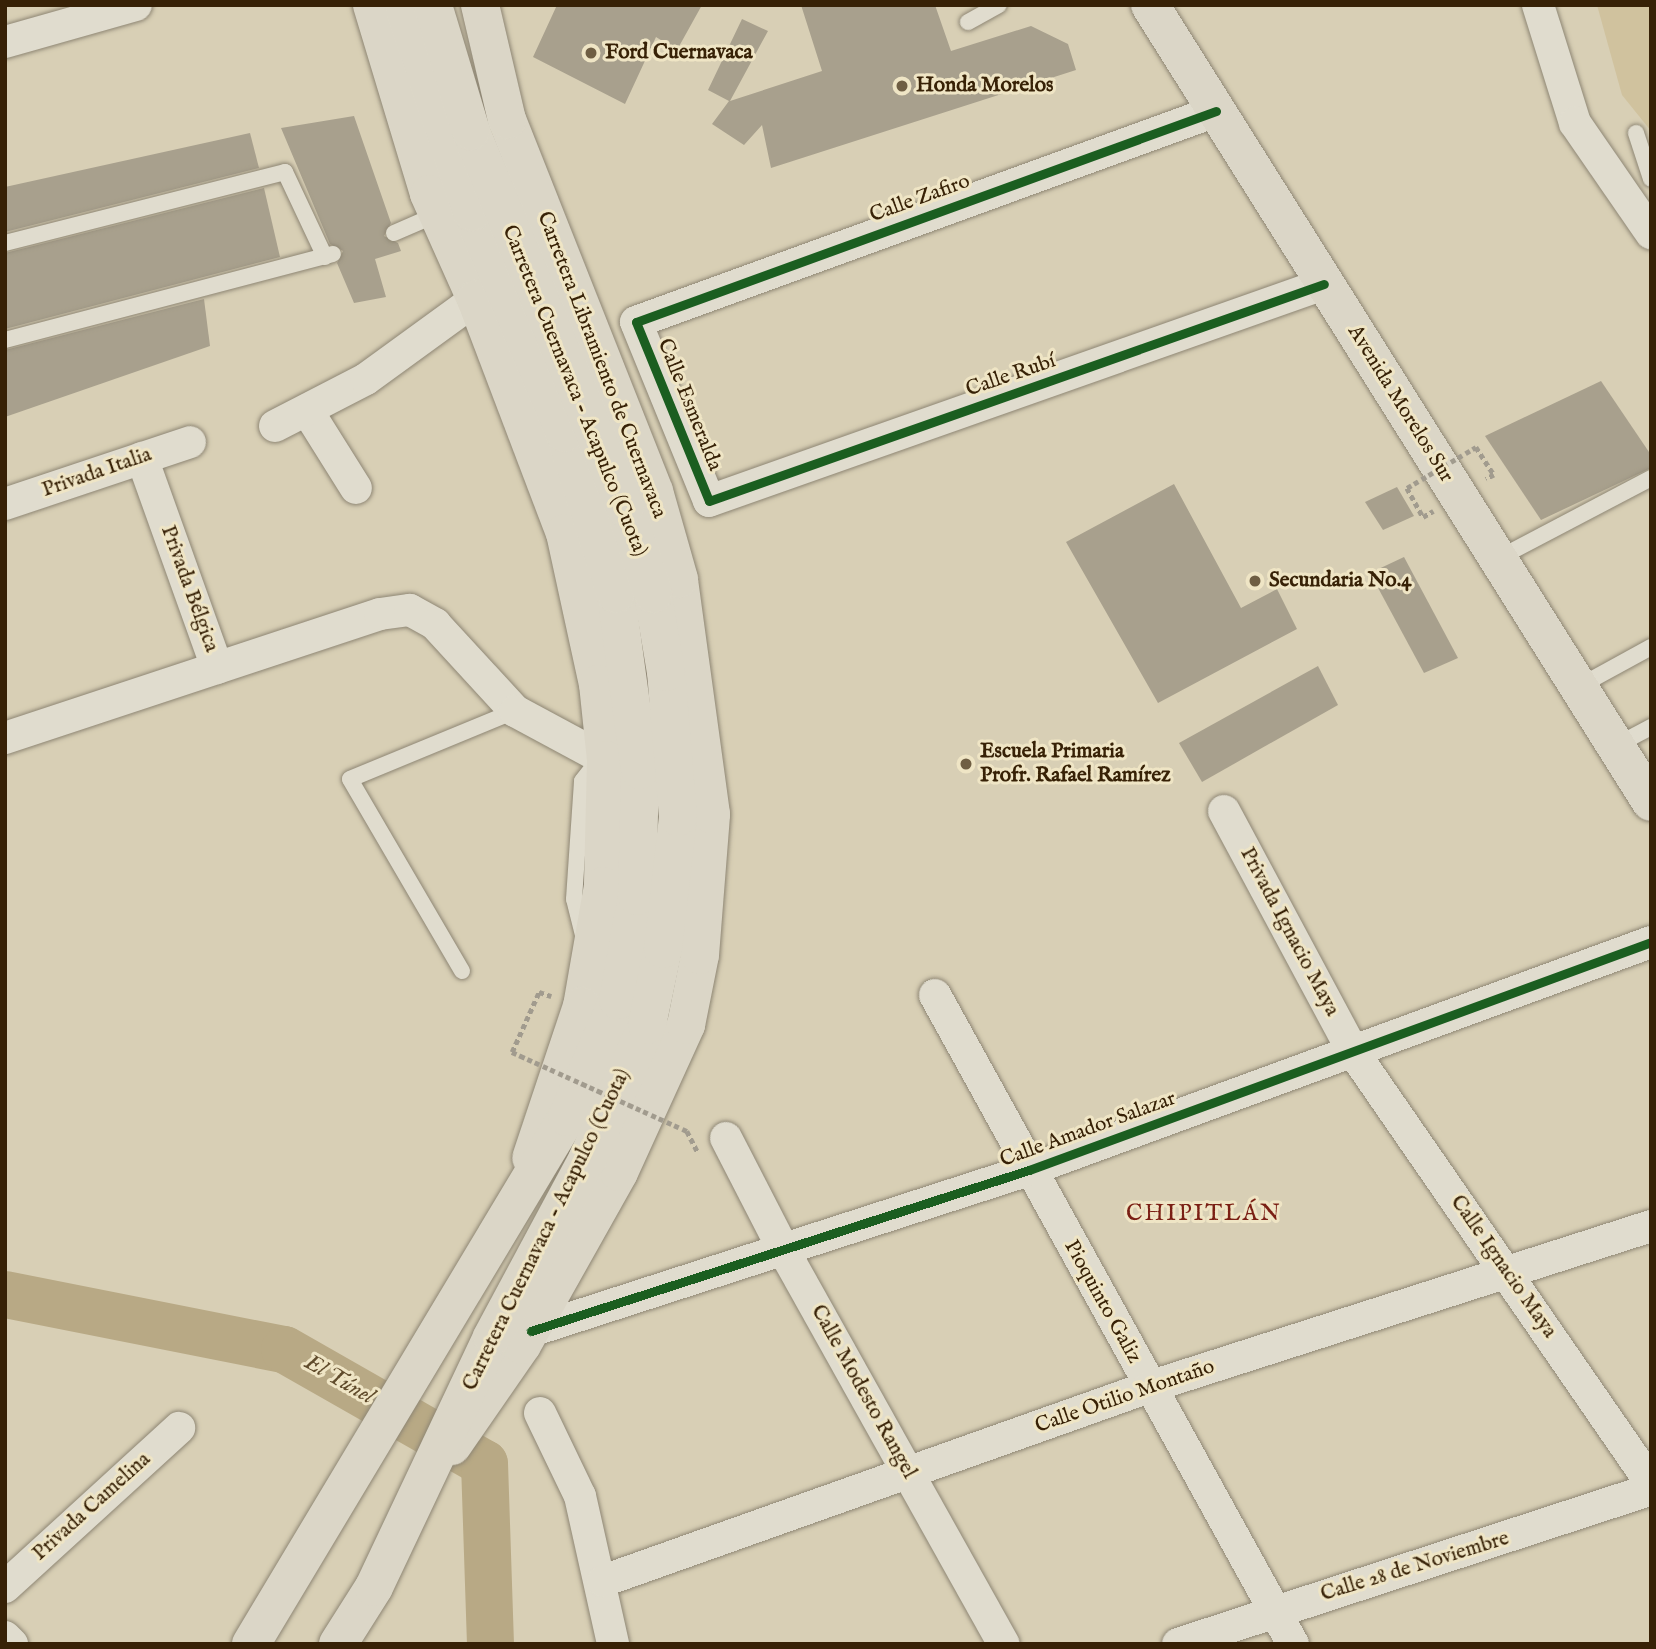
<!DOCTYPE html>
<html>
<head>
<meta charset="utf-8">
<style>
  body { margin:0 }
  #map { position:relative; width:1656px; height:1649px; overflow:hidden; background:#d8cfb5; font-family:"IM FELL English",serif }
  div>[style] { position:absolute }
  .green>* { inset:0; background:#d0c29e }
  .river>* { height:47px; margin:-23.5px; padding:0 23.5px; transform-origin:23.5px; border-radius:23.5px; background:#b8a985 }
  .building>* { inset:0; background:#a8a08d }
  .path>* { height:4.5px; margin-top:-2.25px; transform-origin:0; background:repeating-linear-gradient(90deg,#a19b8e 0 5px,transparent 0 8.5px) }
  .roads { filter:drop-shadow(0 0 2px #8e8674) drop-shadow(0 0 2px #8e8674) }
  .lane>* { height:16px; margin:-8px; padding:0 8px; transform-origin:8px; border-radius:8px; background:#e0dcce }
  .street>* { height:32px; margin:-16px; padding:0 16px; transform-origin:16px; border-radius:16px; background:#e0dcce }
  .primary>* { height:38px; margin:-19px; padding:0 19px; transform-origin:19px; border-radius:19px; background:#dbd6c7 }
  .highway>* { height:38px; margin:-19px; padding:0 19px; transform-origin:19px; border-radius:19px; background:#dbd6c7 }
  .path-bridge>* { height:4.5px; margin-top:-2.25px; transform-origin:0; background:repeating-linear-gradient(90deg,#a19b8e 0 5px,transparent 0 8.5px) }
  .cycleway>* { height:9px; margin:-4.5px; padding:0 4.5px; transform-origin:4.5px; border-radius:4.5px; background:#1b5e20 }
  .dots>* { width:19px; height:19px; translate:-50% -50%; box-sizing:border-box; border:4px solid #efe5c5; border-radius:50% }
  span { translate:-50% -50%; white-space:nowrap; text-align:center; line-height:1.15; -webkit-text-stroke:6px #efe5c5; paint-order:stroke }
  .poi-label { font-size:21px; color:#372106; font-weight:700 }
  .left { translate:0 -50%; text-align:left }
  .street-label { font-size:21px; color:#372106 }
  .neighbourhood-label { font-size:23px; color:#7a1f14; letter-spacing:2px }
  .water-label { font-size:23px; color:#604b2b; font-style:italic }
  .frame { position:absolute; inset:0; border:7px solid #372106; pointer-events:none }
</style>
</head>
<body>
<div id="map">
  <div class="green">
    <div style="clip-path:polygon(1597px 5px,1651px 5px,1651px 131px,1622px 95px)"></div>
  </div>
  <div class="river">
    <div style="left:5px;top:1294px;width:284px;rotate:11.2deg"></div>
    <div style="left:284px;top:1349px;width:230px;rotate:29.7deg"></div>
    <div style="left:484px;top:1463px;width:181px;rotate:88.1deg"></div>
  </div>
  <div class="building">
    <div style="clip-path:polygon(557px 5px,702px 5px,677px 50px,656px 37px,625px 104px,533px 57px)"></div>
    <div style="clip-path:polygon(801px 5px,935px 5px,951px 51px,1031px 26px,1068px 44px,1076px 70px,771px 168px,762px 125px,744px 145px,712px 124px,729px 101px,708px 90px,742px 19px,768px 31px,730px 101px,822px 71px)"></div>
    <div style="clip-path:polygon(354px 116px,391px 223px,384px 236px,398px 243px,401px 251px,375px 259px,386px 297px,354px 303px,337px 263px,343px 251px,330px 244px,281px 128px)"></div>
    <div style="clip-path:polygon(250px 133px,259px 168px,5px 232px,5px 187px)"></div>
    <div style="clip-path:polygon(264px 188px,280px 257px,5px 329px,5px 253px)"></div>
    <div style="clip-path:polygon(204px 299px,210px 346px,5px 417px,5px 350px)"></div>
    <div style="clip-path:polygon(1601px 381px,1651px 455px,1651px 468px,1541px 520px,1485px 436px)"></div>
    <div style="clip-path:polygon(1174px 484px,1241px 608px,1277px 589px,1297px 629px,1158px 703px,1066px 542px)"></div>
    <div style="clip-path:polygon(1397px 487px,1414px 516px,1383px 530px,1365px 502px)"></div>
    <div style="clip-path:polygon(1404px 557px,1458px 658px,1424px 673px,1370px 573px)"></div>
    <div style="clip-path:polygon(1318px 666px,1338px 705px,1202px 782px,1179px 743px)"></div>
  </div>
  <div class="path">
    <div style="left:1476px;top:447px;width:33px;rotate:57deg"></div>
    <div style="left:1494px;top:475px;width:9px;rotate:153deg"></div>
    <div style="left:1407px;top:488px;width:33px;rotate:61deg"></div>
    <div style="left:1423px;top:517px;width:12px;rotate:-31deg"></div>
    <div style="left:512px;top:1052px;width:66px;rotate:-65.8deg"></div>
    <div style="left:539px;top:992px;width:13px;rotate:18deg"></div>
    <div style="left:687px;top:1131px;width:25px;rotate:63deg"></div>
  </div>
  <div class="roads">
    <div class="lane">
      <div style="left:968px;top:22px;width:35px;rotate:-29deg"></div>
      <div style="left:1636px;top:133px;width:48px;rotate:71.9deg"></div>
      <div style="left:394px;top:233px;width:48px;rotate:-23.4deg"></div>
      <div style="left:5px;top:243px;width:289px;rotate:-14.2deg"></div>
      <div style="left:285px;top:172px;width:94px;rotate:64.8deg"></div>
      <div style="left:5px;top:340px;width:339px;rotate:-14.7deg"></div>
      <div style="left:1497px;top:559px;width:174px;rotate:-27.7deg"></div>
      <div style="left:1578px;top:687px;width:83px;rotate:-28.7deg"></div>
      <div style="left:1615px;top:746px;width:41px;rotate:-27.8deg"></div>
      <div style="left:584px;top:939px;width:41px;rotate:-104deg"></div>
      <div style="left:574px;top:899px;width:118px;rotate:-86.1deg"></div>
      <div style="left:582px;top:781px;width:16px;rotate:-52deg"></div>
      <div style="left:592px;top:768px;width:12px;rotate:-14deg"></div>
      <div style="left:462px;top:971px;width:222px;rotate:-120.3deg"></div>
      <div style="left:350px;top:779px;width:178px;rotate:-22.4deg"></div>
    </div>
    <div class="street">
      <div style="left:1538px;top:5px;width:124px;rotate:72.6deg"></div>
      <div style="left:1575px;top:123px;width:134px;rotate:55.4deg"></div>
      <div style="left:5px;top:42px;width:136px;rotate:-15.8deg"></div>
      <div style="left:1216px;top:111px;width:617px;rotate:160.01deg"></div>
      <div style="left:636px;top:322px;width:193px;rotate:67.8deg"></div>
      <div style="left:709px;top:501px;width:652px;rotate:-19.44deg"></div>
      <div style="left:307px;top:410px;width:92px;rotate:57.9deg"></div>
      <div style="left:275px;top:426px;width:102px;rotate:-27.3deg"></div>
      <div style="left:366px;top:379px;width:136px;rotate:-36deg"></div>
      <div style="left:142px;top:458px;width:223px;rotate:70.3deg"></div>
      <div style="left:5px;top:504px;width:195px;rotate:-18.5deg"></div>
      <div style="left:5px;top:738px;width:395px;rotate:-18.3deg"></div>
      <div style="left:380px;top:614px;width:30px;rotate:-8deg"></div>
      <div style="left:410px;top:610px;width:29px;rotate:29deg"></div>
      <div style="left:435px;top:624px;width:118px;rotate:47.4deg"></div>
      <div style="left:515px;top:711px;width:103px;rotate:28.3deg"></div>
      <div style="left:1224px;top:811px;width:275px;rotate:61.8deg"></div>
      <div style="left:1354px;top:1053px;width:523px;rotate:55.37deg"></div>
      <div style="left:935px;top:995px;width:741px;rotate:61.12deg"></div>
      <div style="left:726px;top:1138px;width:127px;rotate:62.8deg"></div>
      <div style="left:784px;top:1251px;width:450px;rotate:60.8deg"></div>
      <div style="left:531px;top:1331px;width:523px;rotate:-17.92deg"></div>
      <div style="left:1029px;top:1170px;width:662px;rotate:-20.13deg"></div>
      <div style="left:540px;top:1413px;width:92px;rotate:64.3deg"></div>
      <div style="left:580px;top:1496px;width:152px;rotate:77.4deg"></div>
      <div style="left:603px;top:1581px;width:579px;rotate:-19.56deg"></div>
      <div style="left:1149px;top:1387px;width:527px;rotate:-17.78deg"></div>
      <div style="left:5px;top:1587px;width:236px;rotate:-42.4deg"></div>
      <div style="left:5px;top:1637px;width:10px;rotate:45deg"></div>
      <div style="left:1178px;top:1644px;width:498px;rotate:-18.1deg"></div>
    </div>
    <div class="primary">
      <div style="left:372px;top:5px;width:197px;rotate:73.2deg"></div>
      <div style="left:429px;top:194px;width:115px;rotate:65.9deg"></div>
      <div style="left:476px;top:299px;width:250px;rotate:69.2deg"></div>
      <div style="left:565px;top:533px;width:155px;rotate:77.7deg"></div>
      <div style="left:598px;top:684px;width:76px;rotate:84deg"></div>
      <div style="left:606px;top:760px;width:126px;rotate:91.4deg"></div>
      <div style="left:603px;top:886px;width:122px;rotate:99.9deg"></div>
      <div style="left:582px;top:1006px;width:160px;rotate:108.5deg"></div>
      <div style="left:1150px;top:5px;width:941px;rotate:57.85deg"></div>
      <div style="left:452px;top:1446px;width:123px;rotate:-55.3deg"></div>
      <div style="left:522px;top:1345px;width:198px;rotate:-60.7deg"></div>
      <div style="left:619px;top:1172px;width:162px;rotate:-65.5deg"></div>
      <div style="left:686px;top:1025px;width:71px;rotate:-78.7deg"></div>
      <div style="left:700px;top:955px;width:141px;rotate:-85.5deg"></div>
      <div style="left:711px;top:814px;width:237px;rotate:-97.8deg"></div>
      <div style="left:679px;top:579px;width:91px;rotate:-105.9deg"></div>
      <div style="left:654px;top:491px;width:399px;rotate:-111.6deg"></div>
      <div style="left:507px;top:120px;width:118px;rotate:-103.2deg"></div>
    </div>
    <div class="highway">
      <div style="left:251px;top:1644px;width:614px;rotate:-59.05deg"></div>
      <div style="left:567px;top:1117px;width:128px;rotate:-66.4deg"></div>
      <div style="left:618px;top:1000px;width:106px;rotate:-79.6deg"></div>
      <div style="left:637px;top:896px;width:126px;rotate:-88.6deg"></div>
      <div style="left:640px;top:770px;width:178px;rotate:-97.8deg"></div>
      <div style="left:616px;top:594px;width:169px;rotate:-107.6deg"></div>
      <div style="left:565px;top:433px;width:240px;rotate:-112.8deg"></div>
      <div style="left:472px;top:212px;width:218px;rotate:-108.2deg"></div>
      <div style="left:338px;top:1644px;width:67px;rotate:-57.7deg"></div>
      <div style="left:374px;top:1587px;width:276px;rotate:-64.7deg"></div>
      <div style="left:492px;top:1337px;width:201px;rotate:-61.8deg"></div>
      <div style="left:587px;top:1160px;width:148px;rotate:-66deg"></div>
      <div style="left:647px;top:1025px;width:78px;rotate:-78.1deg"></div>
      <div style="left:663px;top:949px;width:133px;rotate:-83.5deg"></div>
      <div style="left:678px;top:817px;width:145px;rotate:-94.7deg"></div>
      <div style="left:666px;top:672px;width:79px;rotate:-99.5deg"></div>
      <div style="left:653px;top:594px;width:91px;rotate:-107.8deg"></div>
      <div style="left:625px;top:507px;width:406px;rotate:-112.3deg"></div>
      <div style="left:471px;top:131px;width:132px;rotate:-106.8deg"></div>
    </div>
  </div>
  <div class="path-bridge">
    <div style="left:1407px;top:488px;width:80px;rotate:-30.7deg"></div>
    <div style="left:512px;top:1052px;width:192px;rotate:24.3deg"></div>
  </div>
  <div class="cycleway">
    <div style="left:1216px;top:111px;width:617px;rotate:160.01deg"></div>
    <div style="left:636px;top:322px;width:193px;rotate:67.8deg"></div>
    <div style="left:709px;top:501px;width:652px;rotate:-19.44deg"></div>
    <div style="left:531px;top:1331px;width:523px;rotate:-17.92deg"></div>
    <div style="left:1029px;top:1170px;width:662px;rotate:-20.13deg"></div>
  </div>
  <div class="dots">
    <div style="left:591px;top:53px;background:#6f5e43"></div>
    <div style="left:902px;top:86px;background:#6f5e43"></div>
    <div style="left:1255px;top:581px;background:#6f5e43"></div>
    <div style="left:966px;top:764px;background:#6f5e43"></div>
  </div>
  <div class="poi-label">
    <span class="left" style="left:605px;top:53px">Ford Cuernavaca</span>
    <span class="left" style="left:916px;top:86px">Honda Morelos</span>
    <span class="left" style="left:1269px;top:581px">Secundaria No.4</span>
    <span class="left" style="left:980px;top:764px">Escuela Primaria<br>Profr. Rafael Ramírez</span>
  </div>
  <div class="street-label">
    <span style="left:920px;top:199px;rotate:-20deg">Calle Zafiro</span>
    <span style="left:601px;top:365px;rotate:69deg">Carretera Libramiento de Cuernavaca</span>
    <span style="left:1011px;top:376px;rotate:-19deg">Calle Rubí</span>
    <span style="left:574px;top:391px;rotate:68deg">Carretera Cuernavaca - Acapulco (Cuota)</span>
    <span style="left:1400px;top:404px;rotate:58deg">Avenida Morelos Sur</span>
    <span style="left:689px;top:405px;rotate:68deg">Calle Esmeralda</span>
    <span style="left:97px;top:473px;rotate:-19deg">Privada Italia</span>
    <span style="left:189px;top:589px;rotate:70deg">Privada Bélgica</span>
    <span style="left:1289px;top:932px;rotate:62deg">Privada Ignacio Maya</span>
    <span style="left:1088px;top:1130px;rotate:-20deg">Calle Amador Salazar</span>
    <span style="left:547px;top:1230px;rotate:-64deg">Carretera Cuernavaca - Acapulco (Cuota)</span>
    <span style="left:1503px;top:1267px;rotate:55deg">Calle Ignacio Maya</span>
    <span style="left:1102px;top:1302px;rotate:61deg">Pioquinto Galiz</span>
    <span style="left:863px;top:1392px;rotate:61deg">Calle Modesto Rangel</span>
    <span style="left:1125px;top:1397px;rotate:-19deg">Calle Otilio Montaño</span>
    <span style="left:92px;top:1507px;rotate:-42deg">Privada Camelina</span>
    <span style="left:1415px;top:1567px;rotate:-17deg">Calle 28 de Noviembre</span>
  </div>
  <div class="neighbourhood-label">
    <span style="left:1204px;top:1214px">CHIPITLÁN</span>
  </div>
  <div class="water-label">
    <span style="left:339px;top:1380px;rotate:30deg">El Túnel</span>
  </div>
  <div class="frame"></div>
</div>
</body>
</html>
